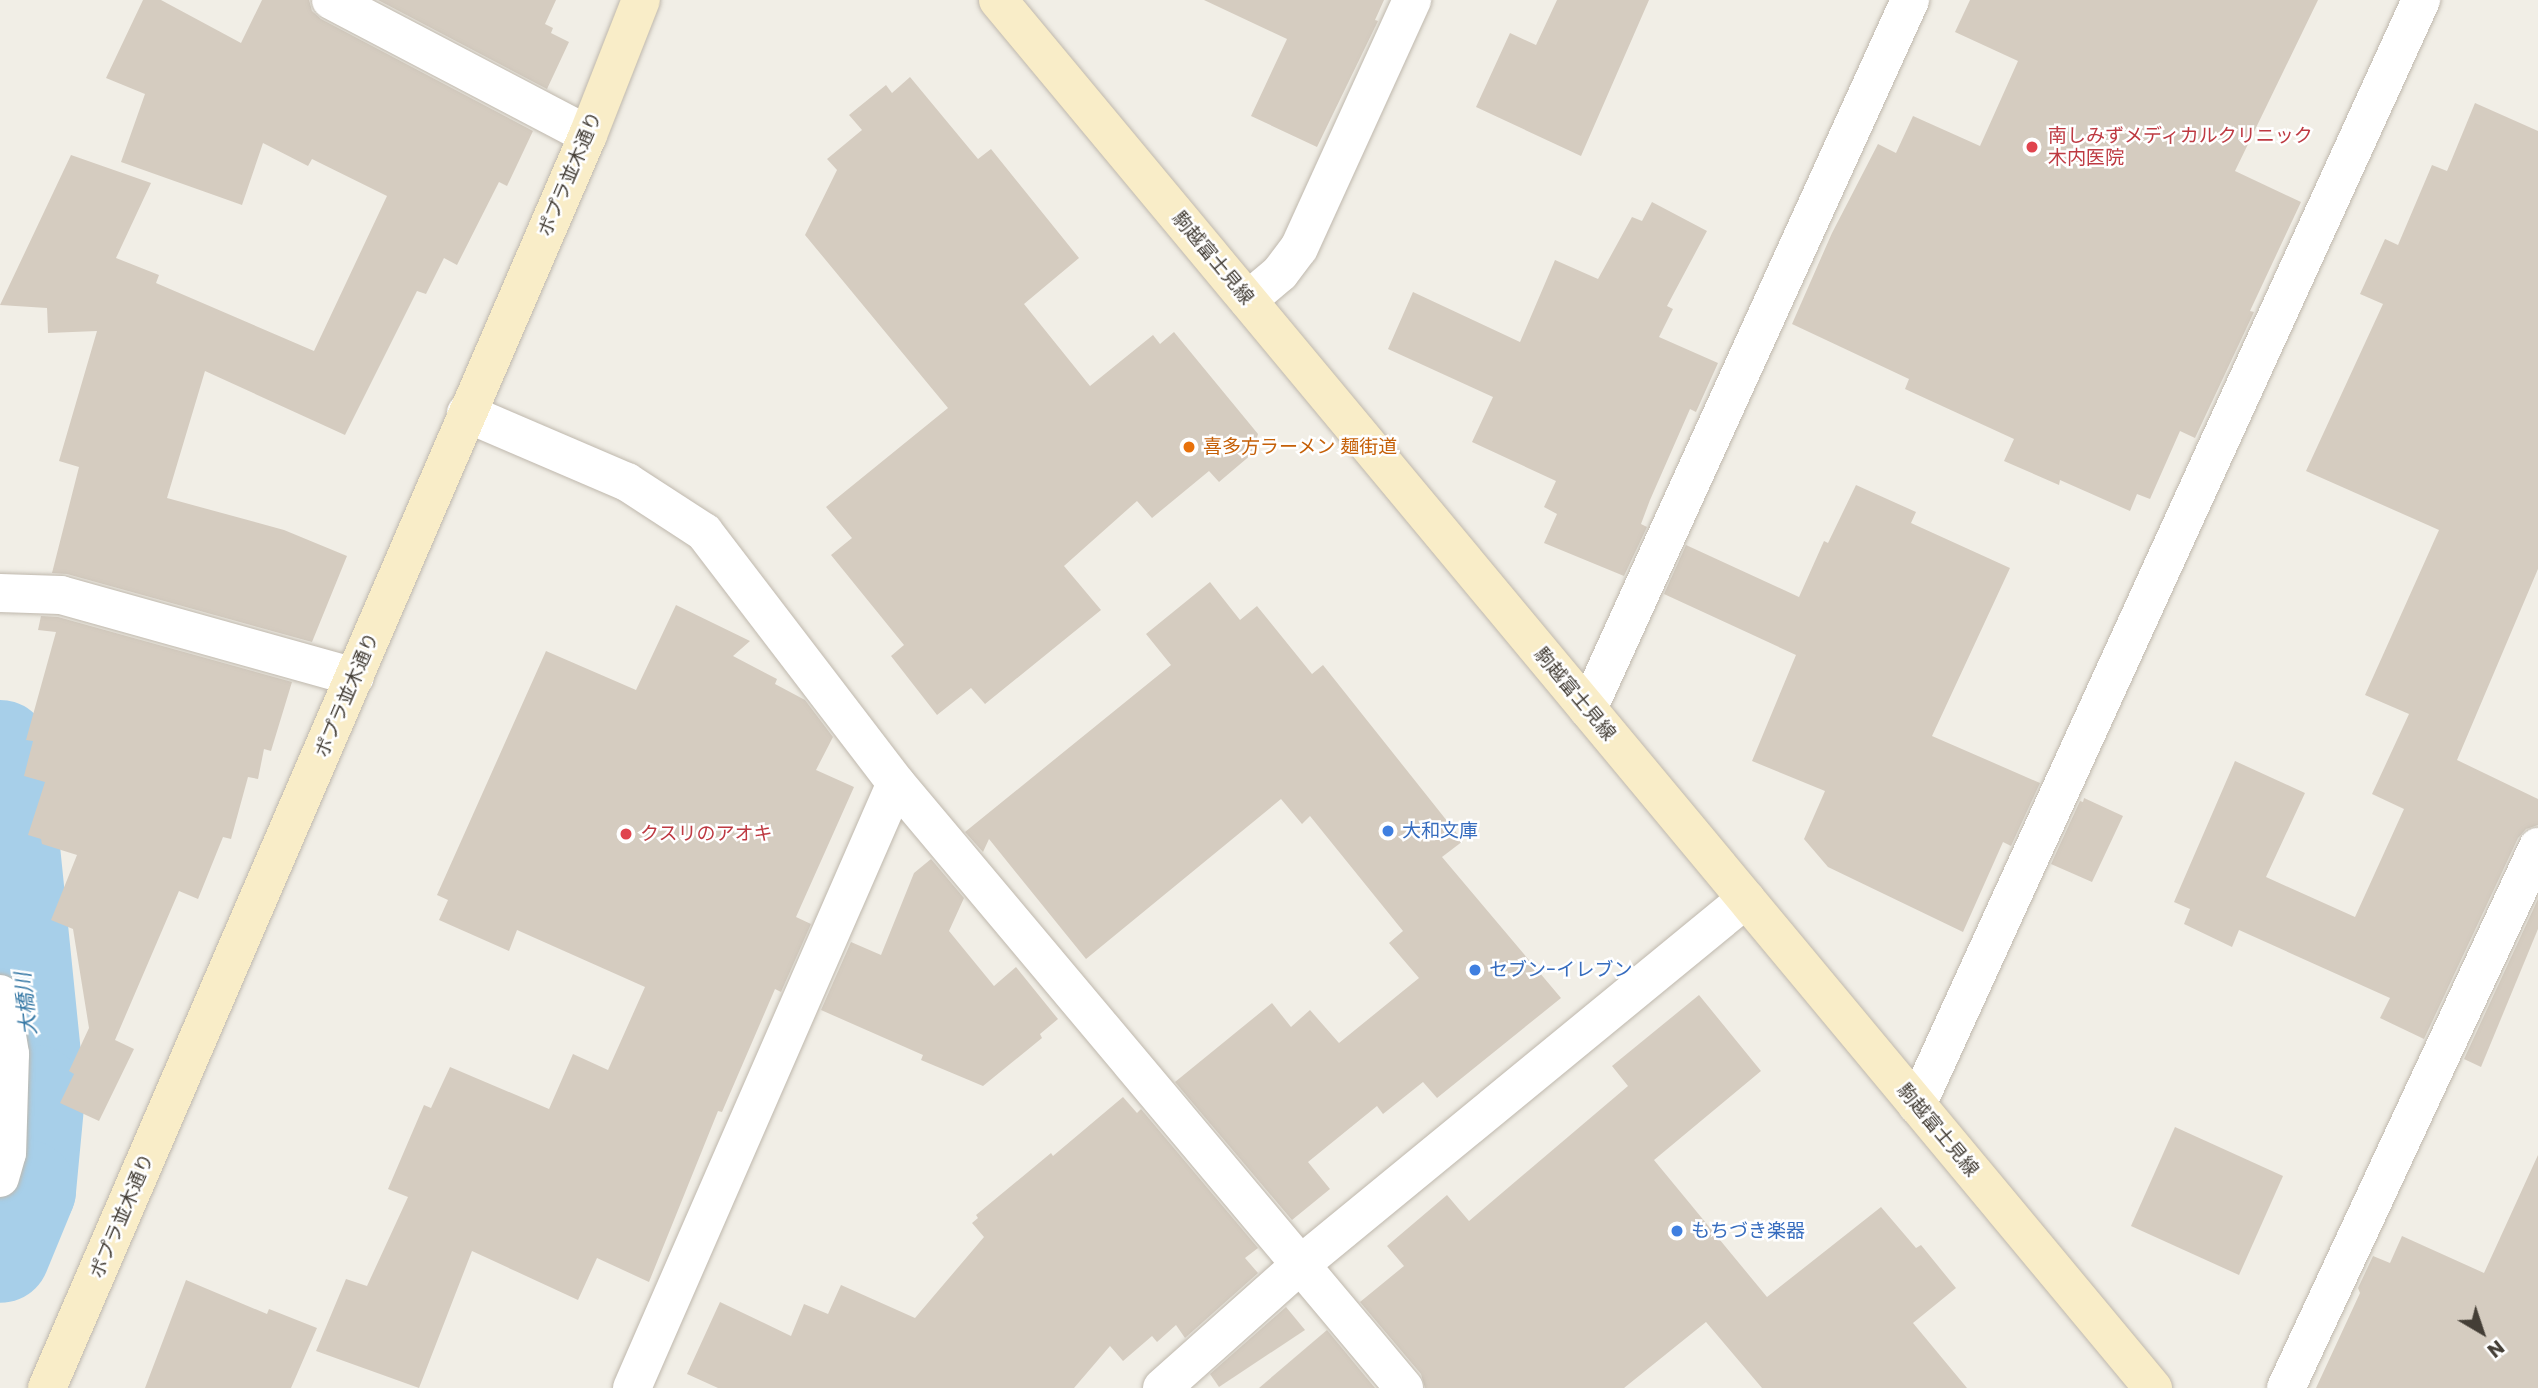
<!DOCTYPE html>
<html>
<head>
<meta charset="utf-8">
<style>
  body { margin:0 }
  #map { position:relative; width:2538px; height:1388px; overflow:hidden; background:#f1eee6; font-family:Poppins,"Noto Sans JP",sans-serif }
  div>[style] { position:absolute }
  .river>* { height:100px; margin:-50px; padding:0 50px; transform-origin:50px; border-radius:50px; background:#a7cfe9 }
  .building>* { inset:0; background:#d5ccc0 }
  .roads { filter:drop-shadow(0 0 2px #bfb8ad) drop-shadow(0 0 2px #bfb8ad) }
  .street>* { height:38px; margin:-19px; padding:0 19px; transform-origin:19px; border-radius:19px; background:#fff }
  .secondary>* { height:38px; margin:-19px; padding:0 19px; transform-origin:19px; border-radius:19px; background:#f9edc8 }
  .dots>* { width:19px; height:19px; translate:-50% -50%; box-sizing:border-box; border:4px solid #fff; border-radius:50% }
  span { translate:-50% -50%; white-space:nowrap; text-align:center; line-height:1.15; -webkit-text-stroke:5px #fff; paint-order:stroke }
  .health-label { font-size:19px; color:#be3a42 }
  .left { translate:0 -50%; text-align:left }
  .street-label { font-size:19px; color:#443e36 }
  .food-label { font-size:19px; color:#c56008 }
  .shop-label { font-size:19px; color:#366cbe }
  .water-label { font-size:21px; color:#397aa6; font-style:italic }
  .north { position:absolute; left:2447px; top:1297px; width:70px; height:70px; -webkit-text-stroke:5px #fff; paint-order:stroke; rotate:141deg; font-size:19px; font-weight:700; line-height:28px; text-align:center; color:#443e36 }
  .north::after { content:''; display:block; margin:auto; width:24px; height:32px; background:#443e36; clip-path:polygon(50% 0,100% 100%,50% 72%,0 100%) }
</style>
</head>
<body>
<div id="map">
  <div class="river">
    <div style="left:0;top:750px;width:347px;rotate:84.2deg"></div>
    <div style="left:35px;top:1095px;width:95px;rotate:95.4deg"></div>
    <div style="left:26px;top:1190px;width:68px;rotate:112.4deg"></div>
  </div>
  <div class="building">
    <div style="clip-path:polygon(143px 0,161px 0,241px 43px,262px 0,309px 0,312px 11px,321px 19px,533px 131px,507px 186px,499px 182px,457px 265px,444px 258px,426px 294px,417px 291px,345px 435px,205px 371px,167px 498px,284px 530px,347px 556px,312px 642px,67px 574px,52px 573px,79px 467px,59px 461px,97px 331px,48px 333px,47px 308px,0 305px,71px 155px,151px 183px,116px 258px,159px 275px,156px 283px,314px 351px,387px 196px,312px 159px,308px 166px,263px 143px,242px 205px,121px 162px,145px 94px,106px 78px)"></div>
    <div style="clip-path:polygon(378px 0,556px 0,545px 24px,553px 28px,551px 33px,569px 42px,547px 89px)"></div>
    <div style="clip-path:polygon(1204px 0,1384px 0,1375px 20px,1378px 21px,1317px 147px,1251px 116px,1287px 39px)"></div>
    <div style="clip-path:polygon(1557px 0,1649px 0,1581px 156px,1476px 107px,1510px 33px,1536px 45px)"></div>
    <div style="clip-path:polygon(1970px 0,2318px 0,2235px 171px,2301px 202px,2250px 311px,2254px 312px,2195px 438px,2180px 431px,2150px 499px,2137px 494px,2130px 511px,2060px 480px,2059px 485px,2004px 461px,2014px 439px,1905px 389px,1909px 379px,1792px 324px,1832px 233px,1878px 144px,1896px 153px,1913px 116px,1980px 146px,2018px 61px,1955px 32px)"></div>
    <div style="clip-path:polygon(910px 77px,978px 159px,991px 149px,1079px 258px,1024px 304px,1090px 386px,1153px 335px,1160px 344px,1174px 332px,1258px 434px,1252px 454px,1219px 482px,1209px 471px,1152px 518px,1137px 501px,1064px 566px,1101px 610px,985px 704px,971px 688px,937px 715px,891px 656px,904px 645px,831px 555px,852px 538px,826px 507px,948px 408px,805px 235px,837px 170px,827px 159px,862px 130px,849px 115px,886px 85px,892px 93px)"></div>
    <div style="clip-path:polygon(2475px 103px,2538px 131px,2538px 569px,2457px 760px,2538px 799px,2538px 825px,2526px 829px,2518px 838px,2424px 1039px,2380px 1018px,2390px 998px,2239px 930px,2232px 947px,2184px 924px,2190px 909px,2174px 902px,2235px 761px,2305px 793px,2266px 877px,2355px 917px,2404px 809px,2372px 794px,2409px 714px,2365px 695px,2439px 530px,2306px 471px,2383px 304px,2360px 294px,2385px 239px,2398px 245px,2432px 165px,2447px 171px)"></div>
    <div style="clip-path:polygon(1652px 202px,1707px 231px,1667px 306px,1673px 309px,1659px 337px,1718px 363px,1696px 412px,1690px 409px,1650px 500px,1641px 524px,1647px 527px,1624px 576px,1544px 543px,1557px 514px,1544px 507px,1556px 481px,1472px 442px,1493px 397px,1388px 349px,1413px 292px,1520px 342px,1555px 260px,1598px 279px,1632px 217px,1642px 221px)"></div>
    <div style="clip-path:polygon(1856px 485px,1916px 512px,1911px 523px,2010px 568px,1932px 736px,2040px 783px,2011px 846px,2003px 842px,1963px 932px,1828px 867px,1804px 839px,1825px 791px,1752px 761px,1796px 655px,1664px 594px,1686px 545px,1799px 597px,1824px 541px,1828px 543px)"></div>
    <div style="clip-path:polygon(1210px 582px,1240px 620px,1257px 606px,1312px 674px,1323px 665px,1463px 841px,1442px 857px,1561px 998px,1437px 1098px,1423px 1082px,1383px 1114px,1377px 1106px,1308px 1162px,1330px 1189px,1292px 1220px,1175px 1082px,1272px 1003px,1291px 1027px,1310px 1010px,1339px 1043px,1419px 978px,1389px 943px,1403px 931px,1310px 816px,1302px 824px,1281px 799px,1086px 959px,989px 839px,983px 852px,965px 832px,1171px 665px,1146px 634px)"></div>
    <div style="clip-path:polygon(676px 605px,750px 641px,733px 656px,777px 679px,775px 684px,805px 700px,833px 737px,816px 770px,854px 787px,796px 917px,811px 924px,781px 992px,775px 989px,722px 1112px,718px 1111px,649px 1282px,597px 1258px,578px 1300px,472px 1251px,419px 1388px,316px 1351px,346px 1279px,367px 1286px,408px 1197px,388px 1189px,424px 1105px,431px 1108px,450px 1067px,549px 1109px,573px 1054px,608px 1070px,645px 987px,517px 930px,509px 951px,439px 920px,448px 900px,437px 895px,546px 651px,636px 690px)"></div>
    <div style="clip-path:polygon(41px 616px,58px 617px,292px 682px,271px 751px,264px 749px,258px 779px,248px 777px,231px 839px,223px 837px,198px 899px,179px 891px,115px 1040px,134px 1049px,99px 1121px,60px 1103px,74px 1074px,69px 1071px,89px 1028px,73px 929px,51px 920px,77px 855px,42px 844px,41px 839px,28px 835px,45px 782px,24px 776px,33px 741px,26px 740px,56px 632px,38px 630px)"></div>
    <div style="clip-path:polygon(2084px 798px,2123px 816px,2092px 882px,2051px 864px,2080px 801px,2083px 802px)"></div>
    <div style="clip-path:polygon(931px 859px,964px 898px,949px 931px,994px 986px,1016px 967px,1058px 1019px,1040px 1034px,1042px 1038px,983px 1086px,921px 1060px,923px 1055px,821px 1010px,851px 942px,881px 955px,914px 873px)"></div>
    <div style="clip-path:polygon(2538px 899px,2538px 929px,2481px 1067px,2464px 1059px)"></div>
    <div style="clip-path:polygon(1699px 995px,1761px 1071px,1654px 1160px,1767px 1297px,1881px 1207px,1916px 1248px,1921px 1245px,1956px 1288px,1913px 1323px,1967px 1388px,1762px 1388px,1706px 1322px,1624px 1388px,1425px 1388px,1421px 1374px,1360px 1302px,1404px 1266px,1387px 1246px,1447px 1195px,1469px 1221px,1628px 1086px,1612px 1066px)"></div>
    <div style="clip-path:polygon(1123px 1097px,1137px 1113px,1141px 1109px,1258px 1248px,1245px 1258px,1258px 1273px,1185px 1338px,1176px 1325px,1157px 1342px,1152px 1336px,1123px 1361px,1110px 1346px,1074px 1388px,718px 1388px,687px 1374px,720px 1302px,791px 1336px,804px 1304px,828px 1314px,841px 1285px,915px 1318px,984px 1237px,972px 1223px,978px 1218px,976px 1215px,1051px 1153px,1053px 1156px)"></div>
    <div style="clip-path:polygon(2175px 1127px,2283px 1176px,2239px 1275px,2131px 1226px)"></div>
    <div style="clip-path:polygon(2538px 1155px,2538px 1388px,2316px 1388px,2360px 1293px,2358px 1288px,2373px 1256px,2390px 1263px,2402px 1236px,2484px 1273px)"></div>
    <div style="clip-path:polygon(186px 1280px,267px 1314px,269px 1309px,317px 1328px,291px 1388px,145px 1388px)"></div>
    <div style="clip-path:polygon(1286px 1307px,1305px 1330px,1219px 1387px,1210px 1374px)"></div>
    <div style="clip-path:polygon(1327px 1330px,1375px 1388px,1259px 1388px)"></div>
  </div>
  <div class="roads">
    <div class="street">
      <div style="left:331px;top:0;width:290px;rotate:27.7deg"></div>
      <div style="left:1248px;top:300px;width:42px;rotate:-40.2deg"></div>
      <div style="left:1280px;top:273px;width:31px;rotate:-53deg"></div>
      <div style="left:1299px;top:248px;width:273px;rotate:-65.5deg"></div>
      <div style="left:466px;top:413px;width:175px;rotate:23.2deg"></div>
      <div style="left:627px;top:482px;width:92px;rotate:33deg"></div>
      <div style="left:704px;top:532px;width:316px;rotate:52.6deg"></div>
      <div style="left:896px;top:783px;width:790px;rotate:49.98deg"></div>
      <div style="left:0;top:593px;width:61px;rotate:1.9deg"></div>
      <div style="left:61px;top:595px;width:305px;rotate:15.6deg"></div>
      <div style="left:1588px;top:709px;width:779px;rotate:-65.57deg"></div>
      <div style="left:0;top:994px;width:61px;rotate:80.5deg"></div>
      <div style="left:10px;top:1054px;width:99px;rotate:91.7deg"></div>
      <div style="left:7px;top:1153px;width:26px;rotate:106deg"></div>
      <div style="left:1917px;top:1105px;width:1215px;rotate:-65.48deg"></div>
      <div style="left:632px;top:1388px;width:660px;rotate:-66.43deg"></div>
      <div style="left:1162px;top:1388px;width:185px;rotate:-41.7deg"></div>
      <div style="left:1300px;top:1265px;width:577px;rotate:-39.37deg"></div>
      <div style="left:2286px;top:1388px;width:597px;rotate:-65.02deg"></div>
    </div>
    <div class="secondary">
      <div style="left:998px;top:0;width:1806px;rotate:50.24deg"></div>
      <div style="left:47px;top:1388px;width:1365px;rotate:-66.65deg"></div>
      <div style="left:588px;top:135px;width:145px;rotate:-68.6deg"></div>
    </div>
  </div>
  <div class="dots">
    <div style="left:2032px;top:147px;background:#e0444e"></div>
    <div style="left:1189px;top:447px;background:#e8710a"></div>
    <div style="left:1388px;top:831px;background:#3f7fe0"></div>
    <div style="left:626px;top:834px;background:#e0444e"></div>
    <div style="left:1475px;top:970px;background:#3f7fe0"></div>
    <div style="left:1677px;top:1231px;background:#3f7fe0"></div>
  </div>
  <div class="health-label">
    <span class="left" style="left:2048px;top:147px">南しみずメディカルクリニック<br>木内医院</span>
    <span class="left" style="left:640px;top:834px">クスリのアオキ</span>
  </div>
  <div class="street-label">
    <span style="left:570px;top:174px;rotate:-67deg">ポプラ並木通り</span>
    <span style="left:1213px;top:258px;rotate:50deg">駒越富士見線</span>
    <span style="left:1575px;top:694px;rotate:50deg">駒越富士見線</span>
    <span style="left:347px;top:695px;rotate:-67deg">ポプラ並木通り</span>
    <span style="left:1938px;top:1130px;rotate:50deg">駒越富士見線</span>
    <span style="left:122px;top:1216px;rotate:-67deg">ポプラ並木通り</span>
  </div>
  <div class="food-label">
    <span class="left" style="left:1203px;top:447px">喜多方ラーメン 麺街道</span>
  </div>
  <div class="shop-label">
    <span class="left" style="left:1402px;top:831px">大和文庫</span>
    <span class="left" style="left:1489px;top:970px">セブン-イレブン</span>
    <span class="left" style="left:1691px;top:1231px">もちづき楽器</span>
  </div>
  <div class="water-label">
    <span style="left:26px;top:1004px;rotate:-96deg">大橋川</span>
  </div>
  <div class="north">N</div>
</div>
</body>
</html>
